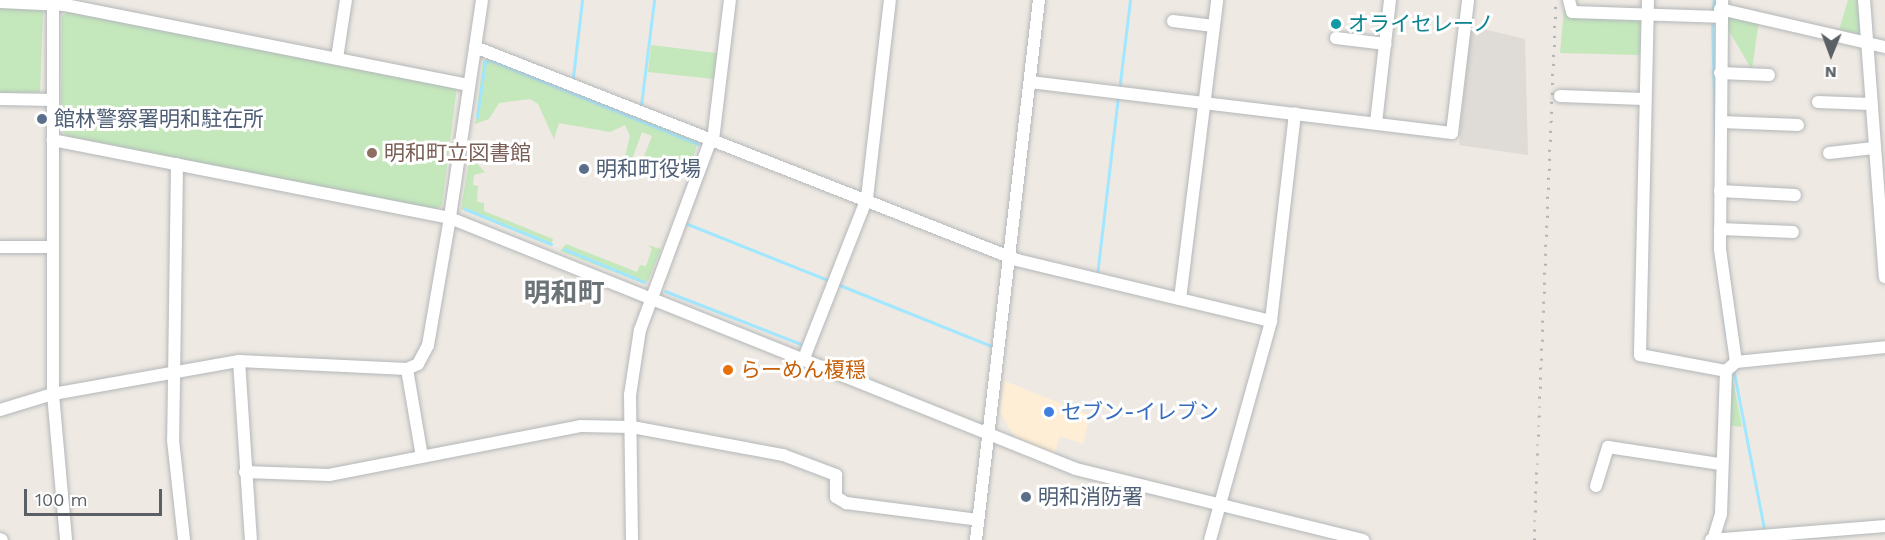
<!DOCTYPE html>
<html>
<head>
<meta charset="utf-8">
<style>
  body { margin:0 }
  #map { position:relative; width:1885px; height:540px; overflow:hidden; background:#eee9e2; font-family:"Work Sans","Noto Sans JP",sans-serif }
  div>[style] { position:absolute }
  .commercial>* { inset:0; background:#ffeed6 }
  .industrial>* { inset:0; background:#dfdbd6 }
  .green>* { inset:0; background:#c4e8bc }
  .stream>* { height:3px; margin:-1.5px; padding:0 1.5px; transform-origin:1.5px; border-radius:1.5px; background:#a1e7ff }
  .roads { filter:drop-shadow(0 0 2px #b3b7ba) drop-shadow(0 0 2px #b3b7ba) }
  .minor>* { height:12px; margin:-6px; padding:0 6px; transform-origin:6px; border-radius:6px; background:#fff }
  .rail>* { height:3px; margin-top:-1.5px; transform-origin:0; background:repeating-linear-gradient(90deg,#b2b3b4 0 1.5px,transparent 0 9.5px) }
  .dots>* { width:16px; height:16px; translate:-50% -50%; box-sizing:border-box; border:3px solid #fff; border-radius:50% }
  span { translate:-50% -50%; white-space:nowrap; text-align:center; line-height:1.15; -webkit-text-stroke:6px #fff; paint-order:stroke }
  .culture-label { font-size:21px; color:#0d838f }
  .left { translate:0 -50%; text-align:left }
  .service-label { font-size:21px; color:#4e5e75 }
  .education-label { font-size:21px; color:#785e54 }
  .food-label { font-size:21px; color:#c56008 }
  .shop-label { font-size:21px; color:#366cbe }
  .district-label { font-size:27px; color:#6b7376; font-weight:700 }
  .north { position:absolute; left:1801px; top:24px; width:60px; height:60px; -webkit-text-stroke:4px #fff; paint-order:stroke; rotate:181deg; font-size:16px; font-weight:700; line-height:24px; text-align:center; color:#5a6064 }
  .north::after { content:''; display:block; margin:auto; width:21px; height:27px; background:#5a6064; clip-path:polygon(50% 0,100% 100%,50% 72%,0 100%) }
  .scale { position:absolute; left:24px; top:489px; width:138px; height:27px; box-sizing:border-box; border:3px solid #5a6064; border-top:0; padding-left:8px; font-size:18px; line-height:21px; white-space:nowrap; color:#5a6064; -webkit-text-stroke:4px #fff; paint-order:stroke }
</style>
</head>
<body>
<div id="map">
  <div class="commercial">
    <div style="clip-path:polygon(1005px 381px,1090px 415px,1083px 444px,1060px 436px,1054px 454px,1014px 437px,1000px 412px)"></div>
  </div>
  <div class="industrial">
    <div style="clip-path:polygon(1471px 26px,1525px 39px,1528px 155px,1459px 145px)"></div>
  </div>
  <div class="green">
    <div style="clip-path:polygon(1848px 0,1861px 0,1863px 35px,1839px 30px)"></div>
    <div style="clip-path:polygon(0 7px,43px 11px,40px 92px,0 93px)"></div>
    <div style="clip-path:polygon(1564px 9px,1570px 16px,1641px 20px,1640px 55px,1560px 53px)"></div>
    <div style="clip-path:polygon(68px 11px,457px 86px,442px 205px,435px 210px,67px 136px,61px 130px,62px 16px)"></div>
    <div style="clip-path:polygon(1725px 12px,1759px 20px,1752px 70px,1725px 24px)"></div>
    <div style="clip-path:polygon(651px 45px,717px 53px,714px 79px,648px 72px)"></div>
    <div style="clip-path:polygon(491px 59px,698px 141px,689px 173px,644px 156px,652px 136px,642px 132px,630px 165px,623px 164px,630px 136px,625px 125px,610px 132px,559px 123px,554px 139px,538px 104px,530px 99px,499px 103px,489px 119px,475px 124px,483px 61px)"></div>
    <div style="clip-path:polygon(470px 156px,485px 172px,474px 175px,473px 185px,478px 186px,477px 202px,484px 203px,484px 211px,553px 239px,551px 246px,461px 209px)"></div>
    <div style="clip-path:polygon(566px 244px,637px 272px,640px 265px,646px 266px,652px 249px,648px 245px,661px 249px,648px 281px,642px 283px,560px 251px)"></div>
    <div style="clip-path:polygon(1732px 375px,1742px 427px,1726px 425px)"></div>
  </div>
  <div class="stream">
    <div style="left:1712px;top:14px;width:14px;rotate:-82deg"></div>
    <div style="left:1712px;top:20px;width:117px;rotate:88.5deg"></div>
    <div style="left:573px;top:77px;width:78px;rotate:-83.3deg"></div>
    <div style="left:1119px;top:91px;width:92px;rotate:-83.1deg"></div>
    <div style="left:641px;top:105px;width:106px;rotate:-82.9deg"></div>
    <div style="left:477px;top:117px;width:56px;rotate:-81.7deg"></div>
    <div style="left:485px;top:62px;width:5px;rotate:-22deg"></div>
    <div style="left:490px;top:60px;width:224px;rotate:22deg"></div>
    <div style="left:465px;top:209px;width:93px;rotate:22.1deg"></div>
    <div style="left:1714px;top:218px;width:117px;rotate:84.1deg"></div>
    <div style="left:685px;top:223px;width:156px;rotate:21.8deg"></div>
    <div style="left:564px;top:249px;width:87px;rotate:22.4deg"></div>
    <div style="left:1097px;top:275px;width:179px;rotate:-83.3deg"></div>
    <div style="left:837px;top:284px;width:166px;rotate:21.9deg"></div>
    <div style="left:665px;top:291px;width:146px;rotate:21.3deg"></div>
    <div style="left:1734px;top:373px;width:159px;rotate:79.1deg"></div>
  </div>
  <div class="roads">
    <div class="minor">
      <div style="left:53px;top:0;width:394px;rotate:90deg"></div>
      <div style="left:53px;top:394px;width:147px;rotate:84.9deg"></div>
      <div style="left:482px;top:0;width:220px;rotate:98.4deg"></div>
      <div style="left:450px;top:218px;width:674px;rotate:21.85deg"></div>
      <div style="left:1076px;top:469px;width:296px;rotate:13.9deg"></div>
      <div style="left:1569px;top:0;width:12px;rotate:76deg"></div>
      <div style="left:1572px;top:12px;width:147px;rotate:1.9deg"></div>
      <div style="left:1648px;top:0;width:355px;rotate:91.3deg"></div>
      <div style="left:1640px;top:355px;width:87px;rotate:10.5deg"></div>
      <div style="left:1864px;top:0;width:278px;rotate:85.7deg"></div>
      <div style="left:0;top:2px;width:65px;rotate:2.6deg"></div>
      <div style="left:65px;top:5px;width:412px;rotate:11.2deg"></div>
      <div style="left:1720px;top:9px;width:169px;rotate:13deg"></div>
      <div style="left:1173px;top:21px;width:41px;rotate:7deg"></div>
      <div style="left:1336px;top:38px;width:50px;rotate:6.8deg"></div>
      <div style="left:475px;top:47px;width:582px;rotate:21.45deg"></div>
      <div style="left:1017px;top:260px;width:261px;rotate:13.5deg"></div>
      <div style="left:337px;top:58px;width:59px;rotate:-81.2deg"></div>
      <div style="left:1720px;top:73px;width:49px;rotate:2.3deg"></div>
      <div style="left:1030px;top:82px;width:425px;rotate:6.9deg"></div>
      <div style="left:1452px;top:133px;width:134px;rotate:-83.1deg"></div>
      <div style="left:1560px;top:96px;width:84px;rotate:2deg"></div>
      <div style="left:0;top:99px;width:53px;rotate:1.1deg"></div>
      <div style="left:1818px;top:102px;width:53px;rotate:2.2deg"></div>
      <div style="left:1721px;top:122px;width:77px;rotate:2.2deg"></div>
      <div style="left:1376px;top:123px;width:124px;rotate:-83.5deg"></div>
      <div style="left:713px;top:140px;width:141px;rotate:-83.1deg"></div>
      <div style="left:1829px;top:153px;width:45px;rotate:-6.3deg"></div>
      <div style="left:177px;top:164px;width:276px;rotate:90.8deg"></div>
      <div style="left:173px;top:440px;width:101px;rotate:83.7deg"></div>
      <div style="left:1720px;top:191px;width:75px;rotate:3.1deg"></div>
      <div style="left:1720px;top:229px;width:73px;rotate:2.4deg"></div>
      <div style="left:0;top:247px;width:53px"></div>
      <div style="left:1180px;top:299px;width:301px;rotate:-82.9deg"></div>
      <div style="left:804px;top:358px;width:172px;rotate:-68.5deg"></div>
      <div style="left:867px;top:198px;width:199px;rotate:-83.4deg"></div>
      <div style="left:239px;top:361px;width:179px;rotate:86.2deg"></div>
      <div style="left:1736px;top:362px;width:150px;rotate:-5.7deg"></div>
      <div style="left:407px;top:369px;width:89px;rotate:80.3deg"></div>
      <div style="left:0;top:410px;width:55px;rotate:-16.8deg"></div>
      <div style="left:53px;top:394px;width:189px;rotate:-10.1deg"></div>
      <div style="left:239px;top:361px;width:168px;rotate:2.7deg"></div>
      <div style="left:407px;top:369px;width:12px;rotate:-24deg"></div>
      <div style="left:418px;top:364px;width:21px;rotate:-62deg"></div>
      <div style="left:428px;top:345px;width:129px;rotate:-80.2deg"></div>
      <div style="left:450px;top:218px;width:405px;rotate:-168.9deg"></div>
      <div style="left:245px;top:472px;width:84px;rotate:2deg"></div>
      <div style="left:329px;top:475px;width:256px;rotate:-11deg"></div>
      <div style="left:580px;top:426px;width:52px;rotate:1.1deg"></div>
      <div style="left:632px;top:427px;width:154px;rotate:10.5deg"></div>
      <div style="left:783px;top:455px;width:57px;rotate:20.7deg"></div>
      <div style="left:836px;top:475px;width:22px;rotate:90deg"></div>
      <div style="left:836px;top:497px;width:12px;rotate:31deg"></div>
      <div style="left:846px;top:503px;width:133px;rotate:7.3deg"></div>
      <div style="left:1596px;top:486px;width:41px;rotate:-72.9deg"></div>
      <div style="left:1608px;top:447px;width:112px;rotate:8.7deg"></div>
      <div style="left:0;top:539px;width:2px;rotate:27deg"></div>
      <div style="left:632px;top:540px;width:145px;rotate:-90.8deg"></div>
      <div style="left:630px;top:395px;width:66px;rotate:-81.3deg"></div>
      <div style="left:640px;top:330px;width:204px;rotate:-69.6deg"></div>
      <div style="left:976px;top:540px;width:544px;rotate:-83.35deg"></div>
      <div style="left:1210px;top:540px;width:227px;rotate:-74.4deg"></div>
      <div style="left:1271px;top:321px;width:209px;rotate:-83.4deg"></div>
      <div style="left:1711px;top:540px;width:175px;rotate:-4.6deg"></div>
      <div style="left:1713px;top:540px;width:27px;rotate:-73deg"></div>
      <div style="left:1721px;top:514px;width:143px;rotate:-88deg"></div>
      <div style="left:1726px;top:371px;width:13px;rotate:-42deg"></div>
      <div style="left:1736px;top:362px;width:114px;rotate:-98.1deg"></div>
      <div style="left:1720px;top:249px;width:249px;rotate:-89.5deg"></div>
    </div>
  </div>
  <div class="rail">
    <div style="left:1534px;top:540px;width:540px;rotate:-87.67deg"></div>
  </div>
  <div class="dots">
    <div style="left:1336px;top:24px;background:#0f9aa8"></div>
    <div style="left:42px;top:119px;background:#5c6f8a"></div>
    <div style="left:372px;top:153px;background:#8d6e63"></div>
    <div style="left:584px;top:169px;background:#5c6f8a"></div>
    <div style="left:728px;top:370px;background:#e8710a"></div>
    <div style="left:1049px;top:412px;background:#3f7fe0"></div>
    <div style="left:1026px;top:497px;background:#5c6f8a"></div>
  </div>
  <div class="culture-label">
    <span class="left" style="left:1348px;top:24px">オライセレーノ</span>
  </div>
  <div class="service-label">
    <span class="left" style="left:54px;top:119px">館林警察署明和駐在所</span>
    <span class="left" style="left:596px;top:169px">明和町役場</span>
    <span class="left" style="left:1038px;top:497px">明和消防署</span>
  </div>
  <div class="education-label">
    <span class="left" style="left:384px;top:153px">明和町立図書館</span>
  </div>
  <div class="food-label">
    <span class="left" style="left:740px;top:370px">らーめん榎穏</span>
  </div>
  <div class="shop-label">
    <span class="left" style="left:1061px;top:412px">セブン-イレブン</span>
  </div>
  <div class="district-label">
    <span style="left:564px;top:294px">明和町</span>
  </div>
  <div class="north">N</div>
  <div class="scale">100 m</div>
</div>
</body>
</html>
